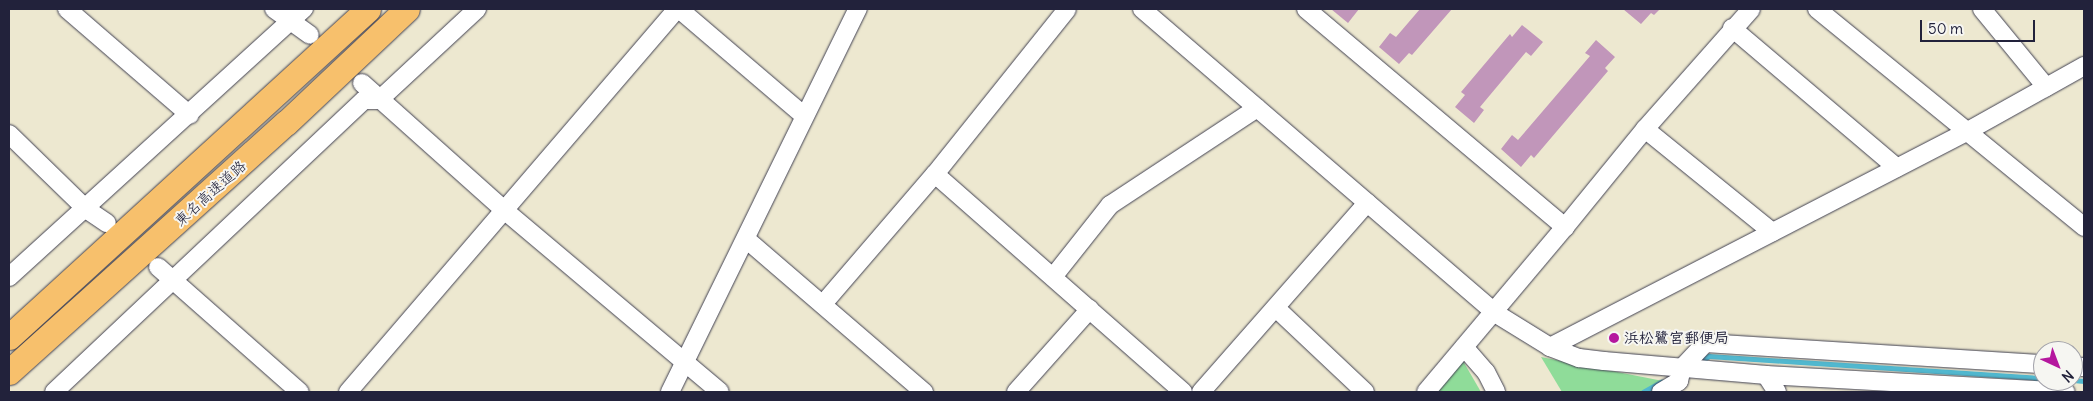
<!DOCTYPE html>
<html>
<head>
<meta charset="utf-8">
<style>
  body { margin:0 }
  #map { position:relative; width:2093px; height:401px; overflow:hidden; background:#ede8d0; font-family:Delius,"Klee One",sans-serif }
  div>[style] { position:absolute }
  .green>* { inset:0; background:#8fdc99 }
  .stream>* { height:4.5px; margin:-2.25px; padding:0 2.25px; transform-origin:2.25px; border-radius:2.25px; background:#51b8cf }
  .building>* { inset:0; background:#c196ba }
  .roads { filter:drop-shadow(0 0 1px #404051) drop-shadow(0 0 1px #404051) }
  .minor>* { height:18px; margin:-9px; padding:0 9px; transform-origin:9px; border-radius:9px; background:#fff }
  .highway>* { height:25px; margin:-12.5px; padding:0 12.5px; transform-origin:12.5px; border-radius:12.5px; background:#f7c06c }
  .dots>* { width:14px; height:14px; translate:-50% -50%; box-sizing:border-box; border:2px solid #f6f6f2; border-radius:50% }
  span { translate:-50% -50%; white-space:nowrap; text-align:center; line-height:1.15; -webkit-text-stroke:4px #f6f6f2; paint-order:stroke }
  .street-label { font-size:15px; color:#22223b }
  .poi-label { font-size:15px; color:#22223b; font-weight:700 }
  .left { translate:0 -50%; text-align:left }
  .frame { position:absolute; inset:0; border:10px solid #22223b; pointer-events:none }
  .north { position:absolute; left:2033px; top:341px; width:50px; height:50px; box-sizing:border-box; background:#f6f6f2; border:1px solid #a1a1a9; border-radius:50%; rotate:137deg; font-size:14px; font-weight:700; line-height:20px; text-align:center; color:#22223b }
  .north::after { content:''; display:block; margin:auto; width:18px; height:22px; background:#b5179e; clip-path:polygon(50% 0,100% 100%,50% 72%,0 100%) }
  .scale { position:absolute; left:1920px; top:20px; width:115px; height:22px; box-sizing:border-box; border:2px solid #22223b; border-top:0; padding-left:6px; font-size:15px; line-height:18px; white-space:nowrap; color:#22223b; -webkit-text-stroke:4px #f6f6f2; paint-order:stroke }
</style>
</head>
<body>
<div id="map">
  <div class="green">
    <div style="clip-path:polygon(1541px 357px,1663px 381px,1644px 392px,1562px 392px)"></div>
    <div style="clip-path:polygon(1463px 361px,1481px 392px,1436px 392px)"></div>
  </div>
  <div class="stream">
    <div style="left:1697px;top:363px;width:14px;rotate:-30deg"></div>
    <div style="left:1709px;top:356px;width:335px;rotate:3.8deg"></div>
    <div style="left:2073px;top:380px;width:11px;rotate:5deg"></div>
    <div style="left:1643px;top:392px;width:21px;rotate:-29deg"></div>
  </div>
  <div class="building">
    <div style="clip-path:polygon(1331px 9px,1359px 9px,1348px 23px)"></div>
    <div style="clip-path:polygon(1420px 9px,1452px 9px,1412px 55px,1409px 53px,1399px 64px,1379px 47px,1390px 33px,1396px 37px)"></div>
    <div style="clip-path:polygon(1623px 9px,1660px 9px,1654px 15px,1651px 13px,1641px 24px)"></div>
    <div style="clip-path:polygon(1522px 25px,1543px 42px,1531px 56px,1526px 52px,1480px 107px,1484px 110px,1474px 123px,1455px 107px,1465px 95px,1461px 92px,1510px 34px,1512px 37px)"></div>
    <div style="clip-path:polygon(1596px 40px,1615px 57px,1605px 68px,1608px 71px,1534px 158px,1531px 155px,1521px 167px,1501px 149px,1512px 135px,1518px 140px,1590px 56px,1585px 53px)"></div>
  </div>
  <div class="roads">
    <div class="minor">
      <div style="left:67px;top:9px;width:162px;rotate:40.8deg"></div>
      <div style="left:274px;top:9px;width:44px;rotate:35.8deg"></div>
      <div style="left:679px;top:9px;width:163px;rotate:40.5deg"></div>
      <div style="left:1142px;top:9px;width:466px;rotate:40.7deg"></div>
      <div style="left:1495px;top:313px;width:65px;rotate:31.7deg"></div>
      <div style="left:1550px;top:347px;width:31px;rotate:21deg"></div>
      <div style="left:1579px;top:358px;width:25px;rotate:7deg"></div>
      <div style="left:1604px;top:361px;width:163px;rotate:4.9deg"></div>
      <div style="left:1766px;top:375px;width:300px;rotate:3.2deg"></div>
      <div style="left:1306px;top:9px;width:339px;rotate:40.1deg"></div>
      <div style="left:1565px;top:227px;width:127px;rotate:-50.8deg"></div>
      <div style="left:1645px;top:129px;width:160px;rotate:-48.5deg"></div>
      <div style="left:1817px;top:9px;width:345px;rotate:39.2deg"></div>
      <div style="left:1982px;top:9px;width:101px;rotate:50.6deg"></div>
      <div style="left:1732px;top:28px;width:216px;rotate:40.3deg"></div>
      <div style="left:362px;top:83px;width:191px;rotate:41.8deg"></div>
      <div style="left:504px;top:210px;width:282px;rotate:40.1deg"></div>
      <div style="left:1645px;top:129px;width:164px;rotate:39deg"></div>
      <div style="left:9px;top:134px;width:107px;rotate:44.2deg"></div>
      <div style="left:86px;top:209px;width:25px;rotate:34deg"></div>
      <div style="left:935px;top:174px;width:330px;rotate:41.3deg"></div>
      <div style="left:746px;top:239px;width:235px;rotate:40.7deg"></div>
      <div style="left:158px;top:267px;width:189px;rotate:41.4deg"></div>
      <div style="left:9px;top:277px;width:399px;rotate:-42.3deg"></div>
      <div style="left:1053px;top:277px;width:92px;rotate:-51.6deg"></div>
      <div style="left:1110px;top:205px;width:176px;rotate:-33.4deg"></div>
      <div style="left:823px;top:304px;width:172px;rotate:-49.3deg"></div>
      <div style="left:935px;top:174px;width:211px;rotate:-51.3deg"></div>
      <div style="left:1277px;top:309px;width:121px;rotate:43.3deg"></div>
      <div style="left:1464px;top:347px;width:33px;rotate:49deg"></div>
      <div style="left:1486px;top:372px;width:22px;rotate:63deg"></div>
      <div style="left:1550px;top:347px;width:468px;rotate:-27.3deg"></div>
      <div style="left:1966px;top:132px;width:135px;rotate:-29.2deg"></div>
      <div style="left:2073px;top:367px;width:11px"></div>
      <div style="left:1766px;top:375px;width:20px;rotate:57deg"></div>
      <div style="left:54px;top:392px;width:426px;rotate:-43.3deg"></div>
      <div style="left:364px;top:100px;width:15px"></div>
      <div style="left:379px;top:100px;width:134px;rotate:-42.9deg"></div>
      <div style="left:348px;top:392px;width:505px;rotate:-49.34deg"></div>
      <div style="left:670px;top:392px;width:427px;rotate:-63.9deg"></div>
      <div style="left:1016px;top:392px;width:111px;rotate:-48.3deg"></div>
      <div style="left:1201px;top:392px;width:252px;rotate:-48.7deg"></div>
      <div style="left:1426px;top:392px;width:216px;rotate:-49.9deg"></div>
      <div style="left:1661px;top:392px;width:21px;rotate:-31deg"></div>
      <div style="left:1679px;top:381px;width:13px;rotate:-77deg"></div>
      <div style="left:1682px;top:368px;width:34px;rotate:-47deg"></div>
      <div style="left:1705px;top:343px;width:339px;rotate:3.6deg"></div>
    </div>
    <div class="highway">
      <div style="left:9px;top:337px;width:486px;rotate:-42.4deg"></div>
      <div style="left:9px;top:372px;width:372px;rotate:-42deg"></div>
      <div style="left:286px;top:123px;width:166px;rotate:-43.3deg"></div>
    </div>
  </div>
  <div class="dots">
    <div style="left:1614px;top:338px;background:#b5179e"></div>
  </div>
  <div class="street-label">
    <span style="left:210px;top:193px;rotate:-42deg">東名高速道路</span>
  </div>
  <div class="poi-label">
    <span class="left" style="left:1624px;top:338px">浜松鷺宮郵便局</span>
  </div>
  <div class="frame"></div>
  <div class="north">N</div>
  <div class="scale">50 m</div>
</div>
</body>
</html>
